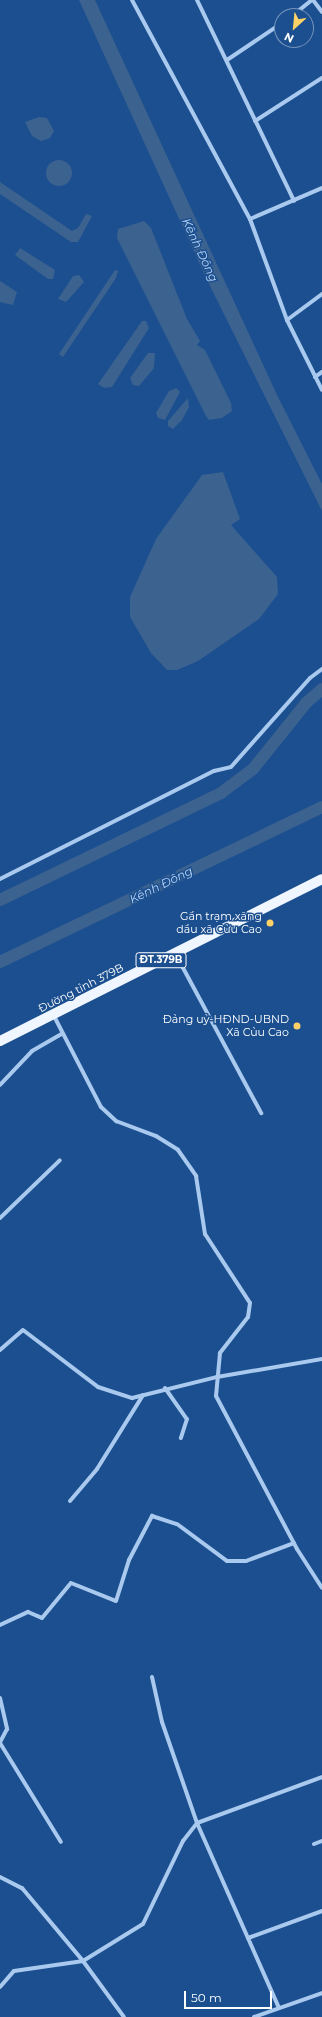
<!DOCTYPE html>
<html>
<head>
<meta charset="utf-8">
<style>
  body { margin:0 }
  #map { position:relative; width:322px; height:2017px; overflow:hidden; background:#1b4f8f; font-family:Montserrat,sans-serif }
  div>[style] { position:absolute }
  .water>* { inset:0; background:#3c6290 }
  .round { border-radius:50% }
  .canal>* { height:12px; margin:-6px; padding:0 6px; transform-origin:6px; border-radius:6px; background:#3c6290 }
  .minor>* { height:4px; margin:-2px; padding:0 2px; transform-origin:2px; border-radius:2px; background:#a9c9ee }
  .primary>* { height:10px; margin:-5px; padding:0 5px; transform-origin:5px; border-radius:5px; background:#f0f6ff }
  .dots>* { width:11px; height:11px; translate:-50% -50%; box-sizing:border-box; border:2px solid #1b4f8f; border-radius:50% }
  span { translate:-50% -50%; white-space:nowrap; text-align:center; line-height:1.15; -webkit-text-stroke:3px #1b4f8f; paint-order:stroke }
  .shield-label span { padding:1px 3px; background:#1b4f8f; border:1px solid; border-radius:3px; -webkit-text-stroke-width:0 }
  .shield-label { font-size:10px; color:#fff; font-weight:700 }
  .poi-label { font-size:11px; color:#fff }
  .right { translate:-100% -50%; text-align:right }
  .street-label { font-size:11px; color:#fff }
  .water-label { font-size:12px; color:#b5d3f5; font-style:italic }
  .north { position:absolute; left:274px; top:8px; width:40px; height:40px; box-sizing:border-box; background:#1b4f8f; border:1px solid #7695bc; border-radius:50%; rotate:207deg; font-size:11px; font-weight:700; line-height:16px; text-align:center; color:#fff }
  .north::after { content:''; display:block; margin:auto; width:14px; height:18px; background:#ffd166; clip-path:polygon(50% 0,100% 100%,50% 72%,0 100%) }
  .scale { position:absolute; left:184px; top:1991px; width:88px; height:18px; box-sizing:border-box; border:2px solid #fff; border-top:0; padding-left:5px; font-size:12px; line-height:14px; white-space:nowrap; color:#fff; -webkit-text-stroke:3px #1b4f8f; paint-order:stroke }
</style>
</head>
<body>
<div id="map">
  <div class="water">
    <div style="clip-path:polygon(79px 0,95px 0,278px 397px,322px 484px,322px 511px,208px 282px)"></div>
    <div style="clip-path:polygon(39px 117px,47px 118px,54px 131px,50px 138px,41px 141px,32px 136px,25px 122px)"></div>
    <div class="round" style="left:46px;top:160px;width:26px;height:26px"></div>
    <div style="clip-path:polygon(0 182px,72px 231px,78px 228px,86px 214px,92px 216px,78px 242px,71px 242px,0 194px)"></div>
    <div style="clip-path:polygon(144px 221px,151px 228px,187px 319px,200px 341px,197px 345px,205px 350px,231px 403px,232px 411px,222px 418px,209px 420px,206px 416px,117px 238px,118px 229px)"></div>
    <div style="clip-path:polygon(20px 248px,55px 270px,53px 279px,48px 279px,15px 255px)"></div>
    <div style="clip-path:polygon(115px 270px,118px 271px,116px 278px,63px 357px,59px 354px)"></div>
    <div style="clip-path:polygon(79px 275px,84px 282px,66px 302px,58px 299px,73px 276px)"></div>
    <div style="clip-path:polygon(0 281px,17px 292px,13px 305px,0 302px)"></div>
    <div style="clip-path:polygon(142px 321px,146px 321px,149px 328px,112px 387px,104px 388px,98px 384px)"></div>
    <div style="clip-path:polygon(148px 353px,155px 353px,154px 368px,139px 386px,133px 385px,130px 378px)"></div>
    <div style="clip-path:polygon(176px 388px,180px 392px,165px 420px,158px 418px,156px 413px,169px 391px)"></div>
    <div style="clip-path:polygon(188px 398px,189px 407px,182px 420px,173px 429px,168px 426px,168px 421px)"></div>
    <div style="clip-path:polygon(223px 472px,240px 519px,231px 525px,277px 577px,278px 594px,259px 619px,198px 661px,177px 670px,167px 670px,151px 653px,130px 617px,130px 597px,156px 539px,202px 475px)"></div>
  </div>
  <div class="canal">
    <div style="left:0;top:900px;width:246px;rotate:-25.8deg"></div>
    <div style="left:221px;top:793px;width:40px;rotate:-37deg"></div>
    <div style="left:253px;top:769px;width:85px;rotate:-51.2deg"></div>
    <div style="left:306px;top:703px;width:21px;rotate:-41deg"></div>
    <div style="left:0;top:962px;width:357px;rotate:-25.7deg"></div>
  </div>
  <div class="minor">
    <div style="left:132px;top:0;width:249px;rotate:61.7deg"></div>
    <div style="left:250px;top:219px;width:108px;rotate:69.9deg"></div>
    <div style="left:287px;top:320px;width:78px;rotate:63.4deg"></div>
    <div style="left:197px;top:0;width:223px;rotate:64.2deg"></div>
    <div style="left:313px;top:0;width:15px;rotate:53deg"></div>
    <div style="left:292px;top:16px;width:26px;rotate:-39deg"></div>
    <div style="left:227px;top:60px;width:66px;rotate:-33.9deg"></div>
    <div style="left:255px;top:121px;width:80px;rotate:-32.7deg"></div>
    <div style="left:250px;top:219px;width:78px;rotate:-23.3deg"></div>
    <div style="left:287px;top:320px;width:44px;rotate:-36.6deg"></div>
    <div style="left:315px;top:377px;width:9px;rotate:-36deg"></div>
    <div style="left:0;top:879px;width:240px;rotate:-26.8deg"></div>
    <div style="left:214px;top:771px;width:17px;rotate:-13deg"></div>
    <div style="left:231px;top:767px;width:119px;rotate:-48.4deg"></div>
    <div style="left:310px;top:678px;width:15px;rotate:-37deg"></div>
    <div style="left:175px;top:953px;width:182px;rotate:61.7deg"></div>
    <div style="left:54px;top:1016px;width:102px;rotate:62.7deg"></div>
    <div style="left:101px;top:1107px;width:21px;rotate:43deg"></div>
    <div style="left:116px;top:1121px;width:43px;rotate:20.6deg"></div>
    <div style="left:156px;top:1136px;width:26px;rotate:32deg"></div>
    <div style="left:178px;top:1150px;width:32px;rotate:55deg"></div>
    <div style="left:196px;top:1176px;width:59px;rotate:81.2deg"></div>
    <div style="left:205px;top:1234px;width:82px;rotate:56.9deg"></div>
    <div style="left:250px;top:1303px;width:14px;rotate:98deg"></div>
    <div style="left:248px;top:1317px;width:46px;rotate:127.9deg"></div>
    <div style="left:220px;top:1353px;width:43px;rotate:95.3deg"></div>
    <div style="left:216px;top:1396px;width:173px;rotate:62.1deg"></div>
    <div style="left:297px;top:1549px;width:46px;rotate:57.3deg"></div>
    <div style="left:0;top:1085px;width:47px;rotate:-46.7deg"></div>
    <div style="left:32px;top:1051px;width:34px;rotate:-30deg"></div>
    <div style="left:0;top:1218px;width:83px;rotate:-44deg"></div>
    <div style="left:0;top:1350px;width:30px;rotate:-41deg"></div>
    <div style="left:23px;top:1330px;width:94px;rotate:37.2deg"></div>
    <div style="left:98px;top:1387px;width:36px;rotate:18deg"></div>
    <div style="left:132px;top:1398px;width:88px;rotate:-13.9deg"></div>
    <div style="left:217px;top:1377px;width:107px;rotate:-9.7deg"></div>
    <div style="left:165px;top:1388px;width:38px;rotate:55deg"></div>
    <div style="left:187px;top:1419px;width:20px;rotate:108deg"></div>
    <div style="left:70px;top:1501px;width:42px;rotate:-49.8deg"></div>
    <div style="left:97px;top:1469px;width:87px;rotate:-58.1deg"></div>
    <div style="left:0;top:1625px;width:31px;rotate:-25deg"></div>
    <div style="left:28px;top:1612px;width:15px;rotate:23deg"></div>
    <div style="left:42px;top:1618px;width:45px;rotate:-50.4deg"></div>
    <div style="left:71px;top:1583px;width:48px;rotate:21.8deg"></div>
    <div style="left:116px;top:1601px;width:43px;rotate:-72.4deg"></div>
    <div style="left:129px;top:1560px;width:50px;rotate:-62.4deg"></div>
    <div style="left:152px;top:1516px;width:26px;rotate:18deg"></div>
    <div style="left:177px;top:1524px;width:62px;rotate:36.5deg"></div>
    <div style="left:227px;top:1561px;width:19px"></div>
    <div style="left:246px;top:1561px;width:51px;rotate:-20.6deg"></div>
    <div style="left:152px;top:1677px;width:46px;rotate:77.5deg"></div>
    <div style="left:162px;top:1722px;width:107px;rotate:70.9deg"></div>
    <div style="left:197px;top:1823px;width:202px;rotate:66.1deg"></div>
    <div style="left:0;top:1698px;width:32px;rotate:77deg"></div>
    <div style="left:7px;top:1729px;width:15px;rotate:118deg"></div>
    <div style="left:0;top:1743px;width:116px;rotate:58.4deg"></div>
    <div style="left:314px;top:1844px;width:9px;rotate:-21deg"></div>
    <div style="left:0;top:1877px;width:25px;rotate:27deg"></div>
    <div style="left:22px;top:1888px;width:95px;rotate:50.1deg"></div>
    <div style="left:83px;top:1961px;width:69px;rotate:53.8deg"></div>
    <div style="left:248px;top:1938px;width:79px;rotate:-20deg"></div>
    <div style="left:0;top:1987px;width:21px;rotate:-49deg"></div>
    <div style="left:14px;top:1971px;width:70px;rotate:-8.2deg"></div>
    <div style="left:83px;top:1961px;width:70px;rotate:-31.7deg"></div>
    <div style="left:143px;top:1924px;width:92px;rotate:-64.3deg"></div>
    <div style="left:183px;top:1841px;width:23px;rotate:-52deg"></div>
    <div style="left:197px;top:1823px;width:133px;rotate:-20.2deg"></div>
    <div style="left:254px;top:2017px;width:72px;rotate:-19.4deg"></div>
  </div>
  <div class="primary">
    <div style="left:0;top:1041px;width:360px;rotate:-26.7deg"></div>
  </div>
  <div class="dots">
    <div style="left:270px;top:923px;background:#ffd166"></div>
    <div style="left:297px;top:1026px;background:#ffd166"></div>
  </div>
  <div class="shield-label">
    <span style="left:161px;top:960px">ĐT.379B</span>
  </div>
  <div class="poi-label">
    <span class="right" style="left:262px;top:923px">Gần trạm xăng<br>dầu xã Cửu Cao</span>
    <span class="right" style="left:289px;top:1026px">Đảng uỷ-HĐND-UBND<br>Xã Củu Cao</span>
  </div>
  <div class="street-label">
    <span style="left:81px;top:988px;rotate:-27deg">Đường tỉnh 379B</span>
  </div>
  <div class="water-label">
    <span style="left:200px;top:250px;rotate:65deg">Kênh Đông</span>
    <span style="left:161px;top:885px;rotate:-26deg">Kênh Đông</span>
  </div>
  <div class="north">N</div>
  <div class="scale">50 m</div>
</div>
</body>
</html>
